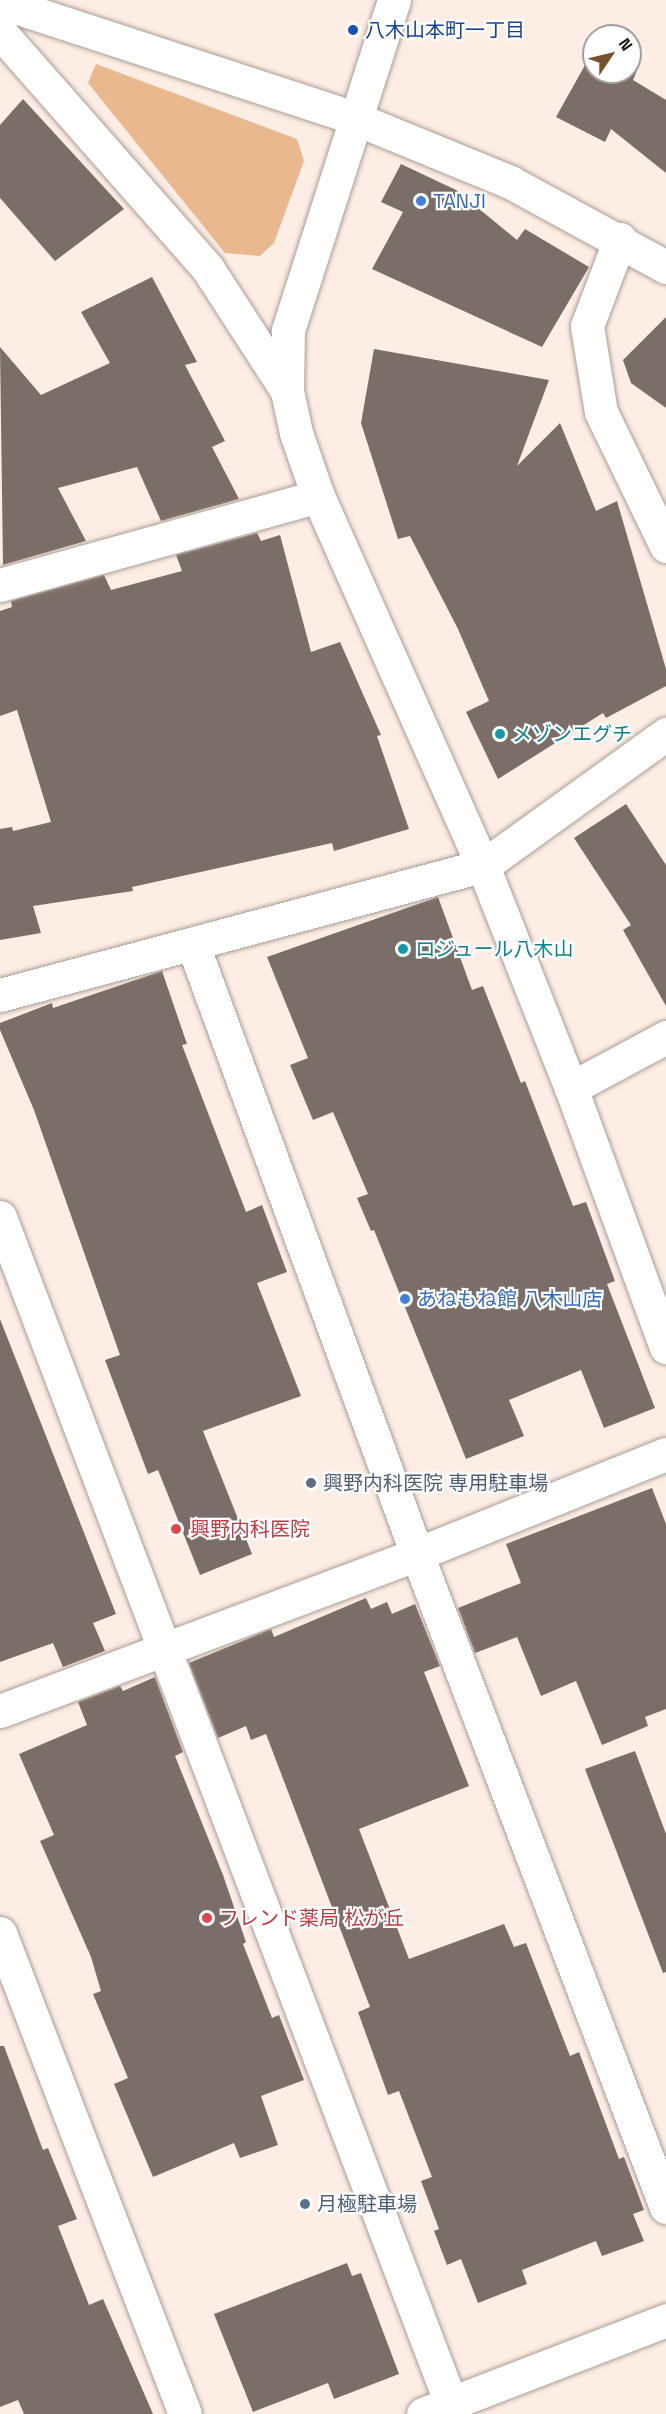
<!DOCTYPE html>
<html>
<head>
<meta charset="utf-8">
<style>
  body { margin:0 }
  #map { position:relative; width:666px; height:2414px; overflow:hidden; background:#fceee4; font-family:"Space Grotesk","Noto Sans JP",sans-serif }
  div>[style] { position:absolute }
  .green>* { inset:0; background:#eab88f }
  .building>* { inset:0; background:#7b6d67 }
  .roads { filter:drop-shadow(0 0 2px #aa9d94) drop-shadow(0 0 2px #aa9d94) }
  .minor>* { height:33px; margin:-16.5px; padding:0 16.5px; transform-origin:16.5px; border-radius:16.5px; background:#fff }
  .dots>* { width:16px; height:16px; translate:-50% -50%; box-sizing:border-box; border:3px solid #fff; border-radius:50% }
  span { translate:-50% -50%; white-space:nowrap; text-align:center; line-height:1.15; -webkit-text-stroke:4.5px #fff; paint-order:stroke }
  .transit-label { font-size:20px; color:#164399 }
  .left { translate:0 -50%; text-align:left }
  .shop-label { font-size:20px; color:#366cbe }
  .culture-label { font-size:20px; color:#0d838f }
  .service-label { font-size:20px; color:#4e5e75 }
  .health-label { font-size:20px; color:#be3a42 }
  .north { position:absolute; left:582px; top:24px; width:60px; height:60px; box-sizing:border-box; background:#fff; border:2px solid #a2a09f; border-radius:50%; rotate:55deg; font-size:16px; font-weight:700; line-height:24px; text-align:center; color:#17120f }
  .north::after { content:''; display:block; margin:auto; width:21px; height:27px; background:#75522b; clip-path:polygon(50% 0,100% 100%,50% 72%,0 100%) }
</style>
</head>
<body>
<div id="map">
  <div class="green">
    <div style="clip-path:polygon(96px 64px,297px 139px,304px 161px,274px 243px,260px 256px,225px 253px,88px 83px)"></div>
  </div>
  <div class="building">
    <div style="clip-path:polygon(594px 49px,594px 72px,630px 72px,630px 61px,639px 66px,633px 80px,666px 100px,666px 173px,611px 129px,605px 142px,556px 117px)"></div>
    <div style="clip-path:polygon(23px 99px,124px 209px,55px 261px,0 198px,0 125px)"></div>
    <div style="clip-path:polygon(401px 164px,456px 190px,517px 240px,525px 229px,589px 267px,542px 347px,372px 269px,403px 212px,381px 202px)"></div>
    <div style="clip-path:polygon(152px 277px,197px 362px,185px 365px,225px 441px,212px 447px,239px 499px,161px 521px,137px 467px,58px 488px,86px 541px,3px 565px,0 347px,41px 395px,110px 363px,81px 312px)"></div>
    <div style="clip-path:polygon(666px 317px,666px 408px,631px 383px,623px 360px)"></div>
    <div style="clip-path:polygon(374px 349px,549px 380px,517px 466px,560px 423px,596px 511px,617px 501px,666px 669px,666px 686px,606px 718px,603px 713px,498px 779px,466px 712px,489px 701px,458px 629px,410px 536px,398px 539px,361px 423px)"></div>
    <div style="clip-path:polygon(257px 533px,261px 541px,280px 535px,311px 652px,340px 642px,381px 735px,377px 736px,409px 829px,334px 851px,332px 843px,132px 887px,133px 891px,33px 906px,41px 933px,0 940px,0 829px,12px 827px,13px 831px,51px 822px,17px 710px,0 716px,0 611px,12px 607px,11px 601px,104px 575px,111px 590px,182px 571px,176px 555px)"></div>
    <div style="clip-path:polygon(626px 804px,666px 865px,666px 1006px,623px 930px,631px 925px,574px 838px)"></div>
    <div style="clip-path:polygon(438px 897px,472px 990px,483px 986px,521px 1083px,525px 1081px,573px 1206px,586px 1202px,615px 1281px,607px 1284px,655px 1408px,604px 1428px,581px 1370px,509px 1400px,524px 1436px,466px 1459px,374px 1230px,371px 1231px,357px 1198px,368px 1194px,333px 1112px,313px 1120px,290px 1065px,308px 1058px,267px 957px)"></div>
    <div style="clip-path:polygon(162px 971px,187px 1044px,182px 1045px,246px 1212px,262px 1205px,287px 1272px,257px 1283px,301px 1396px,203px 1431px,252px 1554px,200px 1575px,158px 1470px,148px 1474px,105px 1360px,120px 1355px,34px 1110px,0 1030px,0 1023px,52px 1003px,53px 1008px)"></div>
    <div style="clip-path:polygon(0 1319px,116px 1614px,93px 1623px,105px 1651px,63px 1667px,53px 1643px,0 1662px)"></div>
    <div style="clip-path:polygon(652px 1488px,666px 1524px,666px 1709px,645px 1717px,648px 1726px,602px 1745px,576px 1681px,541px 1696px,517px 1637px,475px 1653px,458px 1608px,521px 1583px,506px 1544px)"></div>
    <div style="clip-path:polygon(366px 1598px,371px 1609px,387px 1602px,392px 1614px,415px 1604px,440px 1666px,424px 1672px,469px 1786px,359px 1829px,409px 1959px,504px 1924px,514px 1947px,526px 1943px,570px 2056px,579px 2052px,619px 2159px,624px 2157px,644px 2210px,633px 2214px,644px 2241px,602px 2256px,596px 2241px,522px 2270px,527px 2284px,478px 2303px,461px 2259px,447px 2265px,434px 2231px,439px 2229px,421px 2181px,432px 2177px,399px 2091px,388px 2095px,358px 2012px,370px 2007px,266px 1734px,251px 1740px,246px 1726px,218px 1738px,189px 1663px,271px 1629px,274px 1637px)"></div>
    <div style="clip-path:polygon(155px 1677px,183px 1752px,175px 1756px,223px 1875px,246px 1942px,243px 1944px,272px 2018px,279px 2015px,304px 2080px,261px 2096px,278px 2145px,240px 2158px,234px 2143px,153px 2177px,114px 2084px,128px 2078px,93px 1994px,101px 1991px,91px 1957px,40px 1841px,54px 1835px,19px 1754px,87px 1725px,78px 1702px,120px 1686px,123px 1691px)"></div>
    <div style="clip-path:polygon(635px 1751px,666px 1834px,666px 1972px,663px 1973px,585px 1769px)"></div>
    <div style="clip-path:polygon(0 2046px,4px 2046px,43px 2150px,48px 2148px,77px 2219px,58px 2226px,89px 2305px,103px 2299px,153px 2414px,24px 2414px,18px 2400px,0 2407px)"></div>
    <div style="clip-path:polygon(347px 2263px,352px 2276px,361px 2273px,399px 2374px,334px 2399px,328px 2383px,253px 2412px,214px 2314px)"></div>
  </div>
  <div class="roads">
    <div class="minor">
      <div style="left:394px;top:0;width:348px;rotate:107.8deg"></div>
      <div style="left:288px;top:331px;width:60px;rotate:91deg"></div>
      <div style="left:287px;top:391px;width:43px;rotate:77.9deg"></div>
      <div style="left:296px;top:433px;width:67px;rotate:70.8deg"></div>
      <div style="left:318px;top:496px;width:405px;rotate:66deg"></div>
      <div style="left:483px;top:866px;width:239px;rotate:68.4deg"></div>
      <div style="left:571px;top:1088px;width:276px;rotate:69.9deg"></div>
      <div style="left:0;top:2px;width:373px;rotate:18.1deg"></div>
      <div style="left:354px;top:118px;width:169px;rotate:22.3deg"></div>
      <div style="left:510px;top:182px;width:178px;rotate:28.6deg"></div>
      <div style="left:0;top:32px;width:315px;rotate:48.7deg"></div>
      <div style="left:208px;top:269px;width:145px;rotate:57.1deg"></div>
      <div style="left:620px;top:239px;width:93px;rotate:110.8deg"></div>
      <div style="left:587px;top:326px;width:87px;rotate:80.8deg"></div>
      <div style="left:601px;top:412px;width:149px;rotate:64.1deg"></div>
      <div style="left:0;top:585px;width:330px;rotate:-15.6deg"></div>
      <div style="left:193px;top:945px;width:649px;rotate:69.81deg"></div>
      <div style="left:417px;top:1554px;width:699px;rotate:69.13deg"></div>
      <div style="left:0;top:995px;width:500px;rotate:-15deg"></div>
      <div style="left:483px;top:866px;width:226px;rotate:-35.8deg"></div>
      <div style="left:571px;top:1088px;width:108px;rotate:-28.2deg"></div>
      <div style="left:0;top:1217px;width:1281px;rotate:69.19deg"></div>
      <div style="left:0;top:1711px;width:446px;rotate:-20.6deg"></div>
      <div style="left:417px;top:1554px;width:268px;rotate:-21.9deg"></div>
      <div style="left:0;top:1933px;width:515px;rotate:68.96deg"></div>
      <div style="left:423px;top:2414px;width:261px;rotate:-21.1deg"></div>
    </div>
  </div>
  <div class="dots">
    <div style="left:353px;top:30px;background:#1a4fb4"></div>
    <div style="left:421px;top:201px;background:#3f7fe0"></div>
    <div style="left:500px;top:734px;background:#0f9aa8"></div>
    <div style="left:403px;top:949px;background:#0f9aa8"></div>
    <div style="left:405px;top:1299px;background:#3f7fe0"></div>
    <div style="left:311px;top:1483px;background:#5c6f8a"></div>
    <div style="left:176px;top:1529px;background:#e0444e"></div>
    <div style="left:207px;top:1918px;background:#e0444e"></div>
    <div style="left:305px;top:2204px;background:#5c6f8a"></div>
  </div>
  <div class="transit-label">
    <span class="left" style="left:365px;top:30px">八木山本町一丁目</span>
  </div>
  <div class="shop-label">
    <span class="left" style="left:433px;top:201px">TANJI</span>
    <span class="left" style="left:417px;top:1299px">あねもね館 八木山店</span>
  </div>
  <div class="culture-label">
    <span class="left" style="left:512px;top:734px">メゾンエグチ</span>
    <span class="left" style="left:415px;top:949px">ロジュール八木山</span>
  </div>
  <div class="service-label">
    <span class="left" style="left:323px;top:1483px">興野内科医院 専用駐車場</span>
    <span class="left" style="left:317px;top:2204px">月極駐車場</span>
  </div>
  <div class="health-label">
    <span class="left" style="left:190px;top:1529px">興野内科医院</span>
    <span class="left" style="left:219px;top:1918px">フレンド薬局 松が丘</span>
  </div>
  <div class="north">N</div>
</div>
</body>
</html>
